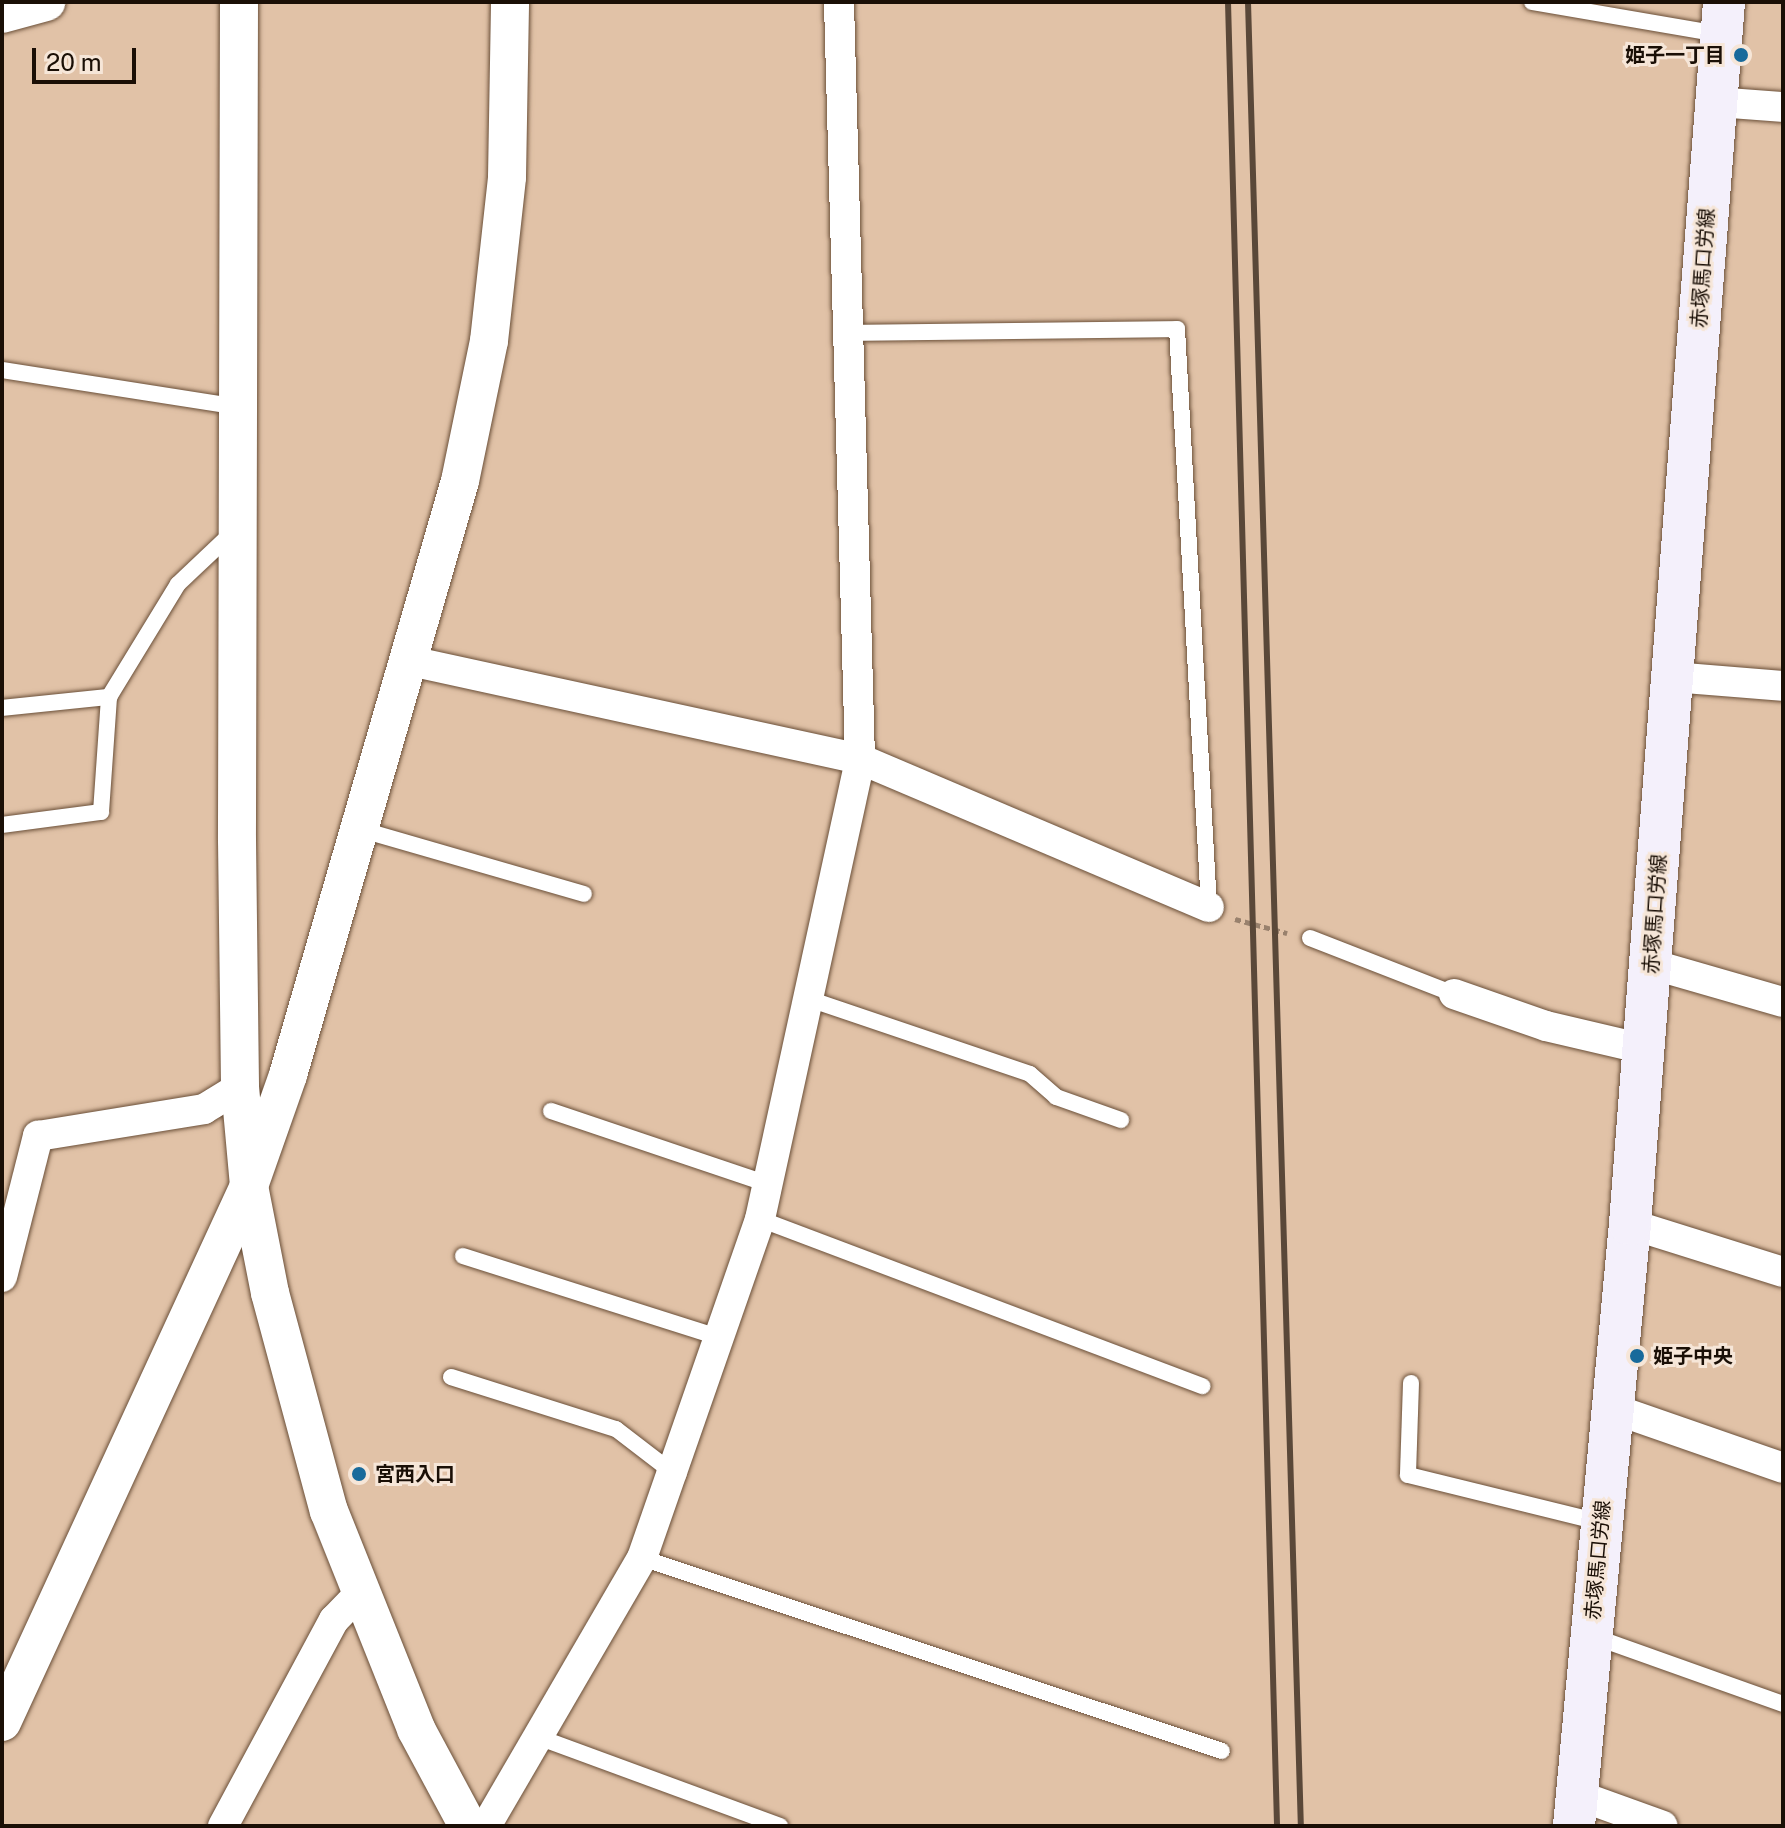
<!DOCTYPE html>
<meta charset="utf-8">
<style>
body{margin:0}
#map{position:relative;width:1785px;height:1828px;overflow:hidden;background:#e1c2a7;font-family:"Public Sans","Noto Sans JP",sans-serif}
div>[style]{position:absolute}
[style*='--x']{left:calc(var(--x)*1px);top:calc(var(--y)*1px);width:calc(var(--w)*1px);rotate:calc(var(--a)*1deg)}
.path>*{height:5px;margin-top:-2.5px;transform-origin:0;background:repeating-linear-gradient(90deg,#99816d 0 6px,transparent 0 10px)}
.roads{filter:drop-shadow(0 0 2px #6a4f38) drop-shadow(0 0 2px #6a4f38)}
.service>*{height:16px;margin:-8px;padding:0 8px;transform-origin:8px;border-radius:8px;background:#fff}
.minor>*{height:30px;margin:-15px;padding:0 15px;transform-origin:15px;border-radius:15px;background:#fff}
.tertiary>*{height:38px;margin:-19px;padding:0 19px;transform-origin:19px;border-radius:19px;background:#fff}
.secondary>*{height:42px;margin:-21px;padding:0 21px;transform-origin:21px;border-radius:21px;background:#f4f0fb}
.rail>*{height:6px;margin:-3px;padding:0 3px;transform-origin:3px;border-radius:3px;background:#5a4839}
.dots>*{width:22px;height:22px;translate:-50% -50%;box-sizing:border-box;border:4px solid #f6e6d8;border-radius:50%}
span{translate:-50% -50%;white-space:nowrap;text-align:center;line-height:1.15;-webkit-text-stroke:6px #f6e6d8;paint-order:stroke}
.poi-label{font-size:20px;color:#1a0f06;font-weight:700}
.right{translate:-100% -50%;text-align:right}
.left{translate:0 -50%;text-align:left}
.street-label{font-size:20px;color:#1a0f06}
.frame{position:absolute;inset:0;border:4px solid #1a0f06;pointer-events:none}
.scale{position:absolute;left:32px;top:48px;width:104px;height:36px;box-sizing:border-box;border:4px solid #1a0f06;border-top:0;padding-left:10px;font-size:24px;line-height:28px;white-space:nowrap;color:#1a0f06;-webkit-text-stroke:6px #f6e6d8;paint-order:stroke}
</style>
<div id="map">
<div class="path">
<div style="--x:1235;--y:919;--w:54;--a:15.1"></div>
</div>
<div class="roads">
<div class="service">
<div style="--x:1532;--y:2;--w:191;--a:9.7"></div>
<div style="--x:851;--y:333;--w:326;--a:-0.7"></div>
<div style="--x:1177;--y:329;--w:579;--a:86.83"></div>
<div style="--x:2;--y:370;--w:239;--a:8.9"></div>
<div style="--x:2;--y:708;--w:108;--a:-5.9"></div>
<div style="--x:2;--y:825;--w:100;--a:-7.5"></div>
<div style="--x:101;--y:812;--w:115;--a:-86"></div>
<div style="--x:109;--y:697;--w:132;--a:-58.6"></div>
<div style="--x:178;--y:584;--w:77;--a:-43.4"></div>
<div style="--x:359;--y:829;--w:234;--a:16.1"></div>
<div style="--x:1310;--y:938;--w:155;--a:21.3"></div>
<div style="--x:809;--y:999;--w:233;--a:18.7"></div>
<div style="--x:1030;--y:1074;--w:35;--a:41"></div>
<div style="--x:1056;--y:1097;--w:69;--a:19.5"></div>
<div style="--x:551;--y:1111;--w:229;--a:18.6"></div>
<div style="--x:760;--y:1219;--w:473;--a:20.7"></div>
<div style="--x:463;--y:1256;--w:269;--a:17.6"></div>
<div style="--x:451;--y:1377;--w:173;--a:17.5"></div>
<div style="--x:616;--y:1429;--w:71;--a:37.5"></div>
<div style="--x:1411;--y:1383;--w:92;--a:91.9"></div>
<div style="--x:1408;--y:1475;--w:198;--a:13.8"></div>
<div style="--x:642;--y:1558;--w:611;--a:18.41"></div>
<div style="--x:1592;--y:1636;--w:203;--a:19.6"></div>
<div style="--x:538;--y:1737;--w:258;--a:20.2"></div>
</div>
<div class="minor">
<div style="--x:1716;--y:102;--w:67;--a:4.3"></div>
<div style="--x:406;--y:660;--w:465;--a:12.3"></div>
<div style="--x:860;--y:759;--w:379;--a:23"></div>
<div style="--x:1672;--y:677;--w:111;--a:4.6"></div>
<div style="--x:1651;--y:964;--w:137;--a:16.1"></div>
<div style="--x:1454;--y:994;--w:97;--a:19.2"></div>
<div style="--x:1546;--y:1026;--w:101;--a:13.2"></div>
<div style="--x:1630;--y:1224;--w:160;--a:17.4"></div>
<div style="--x:2;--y:1277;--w:146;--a:-75.7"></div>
<div style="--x:38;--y:1136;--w:168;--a:-9.2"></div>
<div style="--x:204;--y:1109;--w:42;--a:-31.4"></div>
<div style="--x:1611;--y:1408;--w:182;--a:19.2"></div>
<div style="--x:1577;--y:1795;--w:91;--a:19.8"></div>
<div style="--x:223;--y:1826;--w:234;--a:-61.7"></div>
<div style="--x:334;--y:1620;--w:36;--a:-46"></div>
<div style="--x:486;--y:1826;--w:310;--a:-59.8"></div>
<div style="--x:642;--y:1558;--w:91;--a:-70.8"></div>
<div style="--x:672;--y:1472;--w:268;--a:-70.8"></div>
<div style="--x:760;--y:1219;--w:471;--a:-77.7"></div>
<div style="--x:860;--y:759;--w:757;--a:-91.59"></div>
</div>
<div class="tertiary">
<div style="--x:239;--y:2;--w:838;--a:90.14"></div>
<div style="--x:237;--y:840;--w:247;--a:89.3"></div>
<div style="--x:240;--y:1087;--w:99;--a:84.8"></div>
<div style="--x:249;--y:1186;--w:109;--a:78.9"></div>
<div style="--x:270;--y:1293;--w:226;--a:74.9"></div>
<div style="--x:329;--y:1511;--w:235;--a:68.2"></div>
<div style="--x:416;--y:1729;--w:110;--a:61.8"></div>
<div style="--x:2;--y:14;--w:46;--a:-15.3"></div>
<div style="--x:2;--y:1722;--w:590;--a:-65.26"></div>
<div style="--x:249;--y:1186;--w:118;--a:-70.6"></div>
<div style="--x:288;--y:1075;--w:618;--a:-73.85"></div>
<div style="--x:460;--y:481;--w:143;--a:-78.3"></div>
<div style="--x:489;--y:341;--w:165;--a:-83.7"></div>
<div style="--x:507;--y:177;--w:175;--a:-89"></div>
</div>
<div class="secondary">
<div style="--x:1574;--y:1826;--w:605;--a:-84.69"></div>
<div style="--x:1630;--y:1224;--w:1226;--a:-85.6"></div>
</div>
</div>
<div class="rail">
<div style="--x:1228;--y:2;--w:1825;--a:88.46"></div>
<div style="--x:1248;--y:2;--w:1825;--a:88.34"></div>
</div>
<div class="dots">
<div style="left:1741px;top:55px;background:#186a9b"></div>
<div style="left:1637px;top:1356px;background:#186a9b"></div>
<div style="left:359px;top:1474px;background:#186a9b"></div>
</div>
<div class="poi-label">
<span class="right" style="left:1725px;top:55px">姫子一丁目</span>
<span class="left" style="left:1653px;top:1356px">姫子中央</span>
<span class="left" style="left:375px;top:1474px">宮西入口</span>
</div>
<div class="street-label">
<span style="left:1703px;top:268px;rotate:-86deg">赤塚馬口労線</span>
<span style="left:1655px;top:914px;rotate:-86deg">赤塚馬口労線</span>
<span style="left:1598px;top:1560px;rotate:-85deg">赤塚馬口労線</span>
</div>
<div class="frame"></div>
<div class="scale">20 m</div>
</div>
